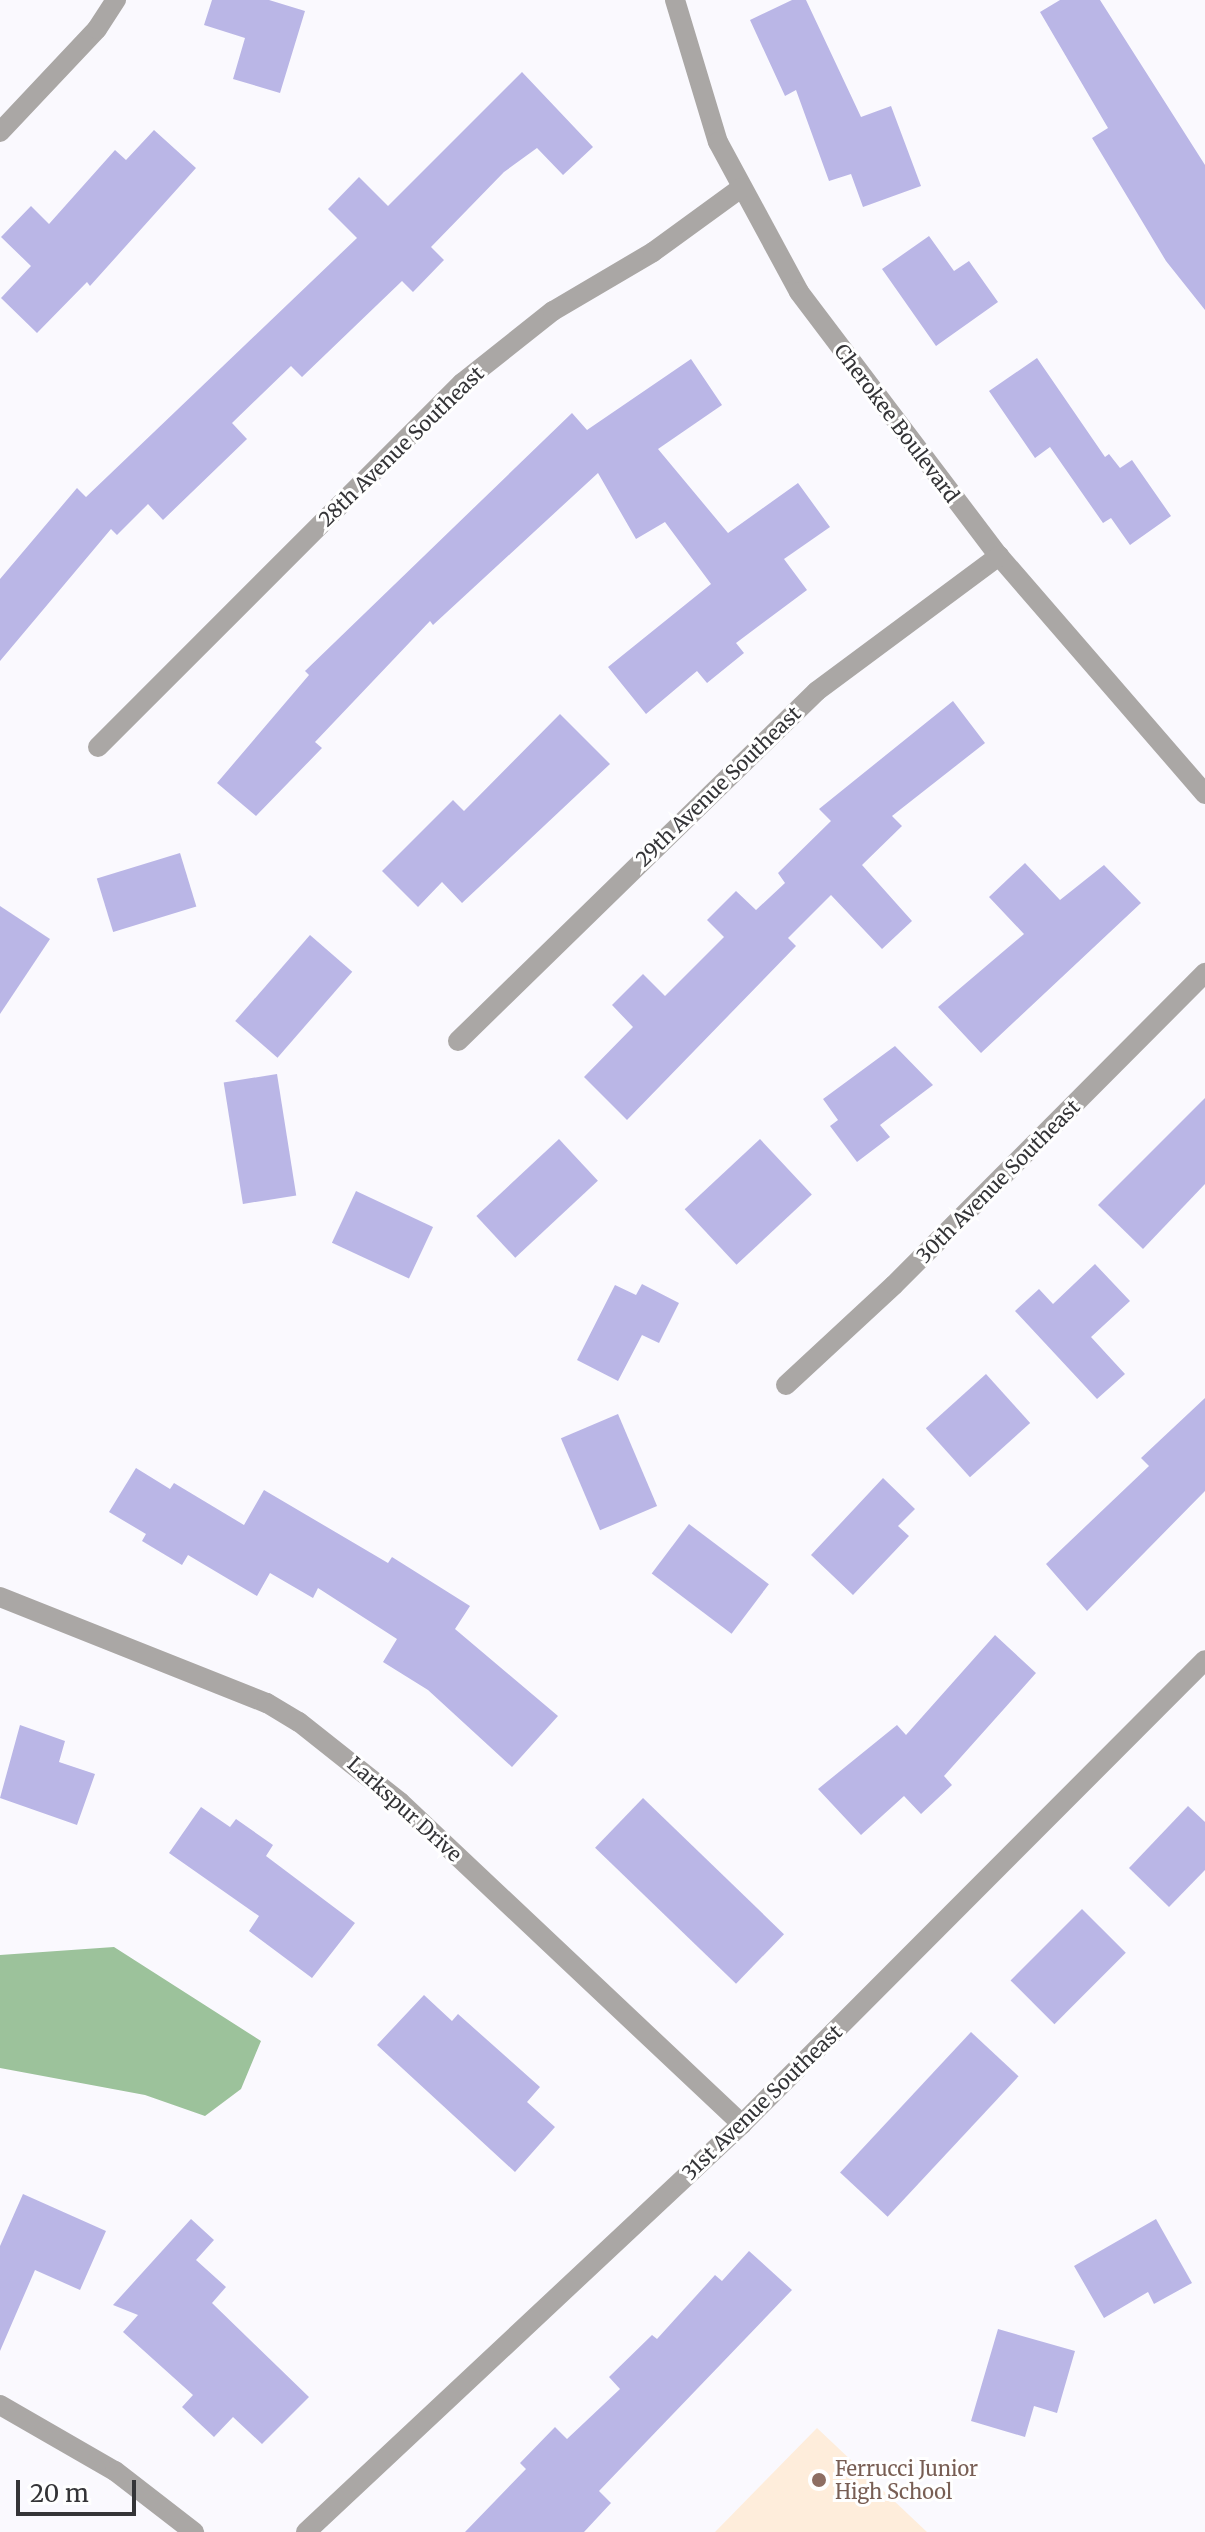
<!DOCTYPE html>
<style>
body{margin:0}
#map{position:relative;width:1205px;height:2532px;overflow:hidden;background:#faf9fe;font-family:Merriweather,serif}
div>[style]{position:absolute}
[style*='--x']{left:calc(var(--x)*1px);top:calc(var(--y)*1px);width:calc(var(--w)*1px);rotate:calc(var(--a)*1deg)}
.education>*{inset:0;background:#feeddb}
.forest>*{inset:0;background:#9cc29b}
.building>*{inset:0;background:#bab6e6;transform-origin:0 0}
.minor>*{height:20px;margin:-10px;padding:0 10px;transform-origin:10px;border-radius:10px;background:#aaa7a5}
.dots>*{width:22px;height:22px;translate:-50% -50%;box-sizing:border-box;border:4px solid #fff;border-radius:50%}
span{translate:-50% -50%;white-space:nowrap;text-align:center;line-height:1.15;-webkit-text-stroke:6px #fff;paint-order:stroke}
.street-label{font-size:20px;color:#343437}
.education-label{font-size:20px;color:#785e54}
.left{translate:0 -50%;text-align:left}
.scale{position:absolute;left:16px;top:2480px;width:120px;height:36px;box-sizing:border-box;border:4px solid #343437;border-top:0;padding-left:10px;font-size:24px;line-height:28px;white-space:nowrap;color:#343437;-webkit-text-stroke:6px #fff;paint-order:stroke}
</style>
<div id="map">
<div class="education">
<div style="clip-path:polygon(817px 2428px,927px 2532px,715px 2532px)"></div>
</div>
<div class="forest">
<div style="clip-path:polygon(114px 1947px,261px 2041px,241px 2089px,205px 2116px,145px 2095px,0 2068px,0 1955px)"></div>
</div>
<div class="building">
<div style="clip-path:polygon(212px 0,269px 0,305px 11px,280px 93px,233px 79px,245px 38px,204px 25px)"></div>
<div style="clip-path:polygon(792px 0,806px 0,861px 117px,891px 106px,921px 186px,863px 207px,851px 174px,829px 181px,796px 90px,785px 96px,750px 20px)"></div>
<div style="clip-path:polygon(1060px 0,1100px 0,1205px 165px,1205px 310px,1166px 261px,1092px 138px,1108px 128px,1040px 12px)"></div>
<div style="clip-path:polygon(522px 72px,593px 147px,563px 175px,537px 148px,504px 172px,431px 247px,444px 260px,413px 292px,402px 281px,302px 377px,291px 366px,232px 423px,247px 439px,163px 520px,148px 504px,117px 535px,111px 529px,0 661px,0 579px,77px 488px,86px 497px,357px 238px,328px 209px,359px 177px,388px 206px)"></div>
<div style="clip-path:polygon(154px 130px,196px 168px,90px 286px,87px 282px,37px 333px,1px 298px,31px 266px,1px 237px,31px 206px,49px 224px,115px 150px,126px 160px)"></div>
<div style="clip-path:polygon(929px 236px,954px 271px,969px 261px,998px 302px,936px 346px,882px 269px)"></div>
<div style="clip-path:polygon(1037px 358px,1105px 457px,1109px 454px,1120px 468px,1132px 460px,1171px 516px,1130px 545px,1111px 518px,1103px 523px,1050px 447px,1035px 458px,989px 391px)"></div>
<div style="clip-path:polygon(691px 359px,722px 405px,658px 449px,728px 533px,798px 483px,830px 527px,784px 559px,807px 590px,736px 643px,744px 653px,707px 683px,697px 671px,646px 714px,608px 667px,711px 584px,665px 522px,636px 539px,598px 473px,433px 625px,430px 621px,315px 742px,322px 748px,256px 816px,217px 783px,309px 675px,305px 671px,572px 413px,587px 430px)"></div>
<div style="clip-path:polygon(953px 701px,985px 743px,892px 816px,902px 826px,862px 865px,912px 921px,882px 949px,831px 895px,788px 938px,796px 946px,627px 1120px,584px 1077px,633px 1027px,612px 1005px,643px 974px,665px 996px,724px 937px,707px 920px,736px 891px,756px 910px,785px 883px,778px 873px,831px 821px,819px 809px)"></div>
<div style="clip-path:polygon(560px 714px,610px 764px,462px 903px,442px 882px,418px 907px,382px 871px,453px 800px,464px 811px)"></div>
<div style="left:180px;top:853px;width:56px;height:87px;rotate:73deg"></div>
<div style="clip-path:polygon(1025px 863px,1060px 900px,1104px 865px,1141px 903px,981px 1053px,938px 1007px,1024px 934px,989px 897px)"></div>
<div style="clip-path:polygon(0 906px,50px 939px,0 1014px)"></div>
<div style="left:310px;top:935px;width:56px;height:114px;rotate:41deg"></div>
<div style="clip-path:polygon(895px 1046px,933px 1085px,880px 1125px,890px 1137px,857px 1162px,830px 1126px,838px 1120px,823px 1099px)"></div>
<div style="left:277px;top:1074px;width:123px;height:54px;rotate:81deg"></div>
<div style="clip-path:polygon(1205px 1098px,1205px 1184px,1143px 1249px,1098px 1205px)"></div>
<div style="left:559px;top:1139px;width:57px;height:113px;rotate:47deg"></div>
<div style="left:760px;top:1139px;width:76px;height:103px;rotate:47deg"></div>
<div style="left:356px;top:1191px;width:85px;height:57px;rotate:25deg"></div>
<div style="clip-path:polygon(1095px 1264px,1130px 1301px,1091px 1337px,1125px 1374px,1097px 1399px,1015px 1311px,1039px 1289px,1053px 1304px)"></div>
<div style="clip-path:polygon(642px 1284px,679px 1303px,659px 1343px,642px 1335px,618px 1381px,577px 1360px,615px 1285px,636px 1295px)"></div>
<div style="left:986px;top:1374px;width:66px;height:81px;rotate:48deg"></div>
<div style="clip-path:polygon(1205px 1398px,1205px 1491px,1087px 1611px,1046px 1564px,1149px 1466px,1141px 1458px)"></div>
<div style="left:618px;top:1414px;width:100px;height:62px;rotate:67deg"></div>
<div style="clip-path:polygon(136px 1468px,170px 1489px,174px 1483px,244px 1525px,264px 1490px,388px 1563px,392px 1557px,470px 1606px,455px 1629px,558px 1716px,512px 1767px,428px 1690px,383px 1662px,397px 1639px,318px 1588px,313px 1598px,270px 1573px,257px 1596px,188px 1555px,182px 1565px,142px 1541px,146px 1534px,109px 1512px)"></div>
<div style="clip-path:polygon(883px 1478px,915px 1509px,898px 1526px,909px 1536px,853px 1595px,811px 1555px)"></div>
<div style="left:689px;top:1524px;width:100px;height:62px;rotate:37deg"></div>
<div style="clip-path:polygon(995px 1635px,1036px 1673px,944px 1776px,952px 1785px,921px 1814px,904px 1796px,861px 1835px,818px 1789px,897px 1725px,906px 1735px)"></div>
<div style="clip-path:polygon(20px 1725px,65px 1741px,59px 1762px,95px 1774px,77px 1825px,0 1798px)"></div>
<div style="left:643px;top:1798px;width:196px;height:69px;rotate:44deg"></div>
<div style="clip-path:polygon(1188px 1806px,1205px 1822px,1205px 1870px,1169px 1907px,1129px 1868px)"></div>
<div style="clip-path:polygon(201px 1807px,230px 1827px,236px 1819px,273px 1845px,266px 1856px,355px 1923px,312px 1978px,249px 1931px,259px 1916px,169px 1853px)"></div>
<div style="left:1082px;top:1909px;width:62px;height:101px;rotate:45deg"></div>
<div style="clip-path:polygon(424px 1995px,452px 2021px,458px 2014px,540px 2087px,527px 2102px,555px 2127px,515px 2172px,377px 2045px)"></div>
<div style="left:971px;top:2032px;width:65px;height:192px;rotate:43deg"></div>
<div style="clip-path:polygon(23px 2194px,106px 2231px,80px 2290px,35px 2270px,0 2351px,0 2246px)"></div>
<div style="clip-path:polygon(191px 2219px,214px 2240px,196px 2260px,226px 2287px,212px 2303px,309px 2397px,262px 2444px,233px 2417px,214px 2437px,182px 2407px,193px 2395px,123px 2332px,138px 2315px,113px 2305px)"></div>
<div style="clip-path:polygon(1156px 2219px,1192px 2283px,1154px 2304px,1148px 2292px,1104px 2318px,1074px 2266px)"></div>
<div style="clip-path:polygon(749px 2251px,792px 2290px,599px 2491px,611px 2503px,584px 2532px,465px 2532px,526px 2469px,520px 2463px,555px 2427px,567px 2439px,620px 2389px,609px 2377px,652px 2335px,657px 2339px,715px 2275px,722px 2281px)"></div>
<div style="clip-path:polygon(998px 2329px,1075px 2351px,1057px 2413px,1034px 2406px,1025px 2437px,971px 2421px)"></div>
</div>
<div class="minor">
<div style="--x:675;--y:0;--w:148;--a:73.2"></div>
<div style="--x:718;--y:142;--w:170;--a:61.6"></div>
<div style="--x:799;--y:292;--w:331;--a:52.9"></div>
<div style="--x:999;--y:556;--w:315;--a:49.1"></div>
<div style="--x:0;--y:132;--w:141;--a:-46.7"></div>
<div style="--x:97;--y:29;--w:35;--a:-57"></div>
<div style="--x:98;--y:747;--w:515;--a:-45"></div>
<div style="--x:462;--y:383;--w:116;--a:-38.4"></div>
<div style="--x:553;--y:311;--w:116;--a:-30.5"></div>
<div style="--x:653;--y:252;--w:109;--a:-36"></div>
<div style="--x:458;--y:1041;--w:501;--a:-44.27"></div>
<div style="--x:817;--y:691;--w:227;--a:-36.6"></div>
<div style="--x:786;--y:1385;--w:147;--a:-42.8"></div>
<div style="--x:894;--y:1285;--w:441;--a:-45.1"></div>
<div style="--x:0;--y:1597;--w:287;--a:21.7"></div>
<div style="--x:267;--y:1703;--w:37;--a:31"></div>
<div style="--x:299;--y:1722;--w:129;--a:38.4"></div>
<div style="--x:400;--y:1802;--w:470;--a:43.3"></div>
<div style="--x:0;--y:2405;--w:133;--a:29.9"></div>
<div style="--x:115;--y:2471;--w:100;--a:37.7"></div>
<div style="--x:306;--y:2532;--w:597;--a:-43.1"></div>
<div style="--x:742;--y:2124;--w:655;--a:-45.06"></div>
</div>
<div class="dots">
<div style="left:819px;top:2480px;background:#8d6e63"></div>
</div>
<div class="street-label">
<span style="left:897px;top:423px;rotate:53deg">Cherokee Boulevard</span>
<span style="left:401px;top:446px;rotate:-44deg">28th Avenue Southeast</span>
<span style="left:718px;top:786px;rotate:-44deg">29th Avenue Southeast</span>
<span style="left:998px;top:1181px;rotate:-45deg">30th Avenue Southeast</span>
<span style="left:405px;top:1809px;rotate:42deg">Larkspur Drive</span>
<span style="left:762px;top:2102px;rotate:-44deg">31st Avenue Southeast</span>
</div>
<div class="education-label">
<span class="left" style="left:835px;top:2480px">Ferrucci Junior<br>High School</span>
</div>
<div class="scale">20 m</div>
</div>
